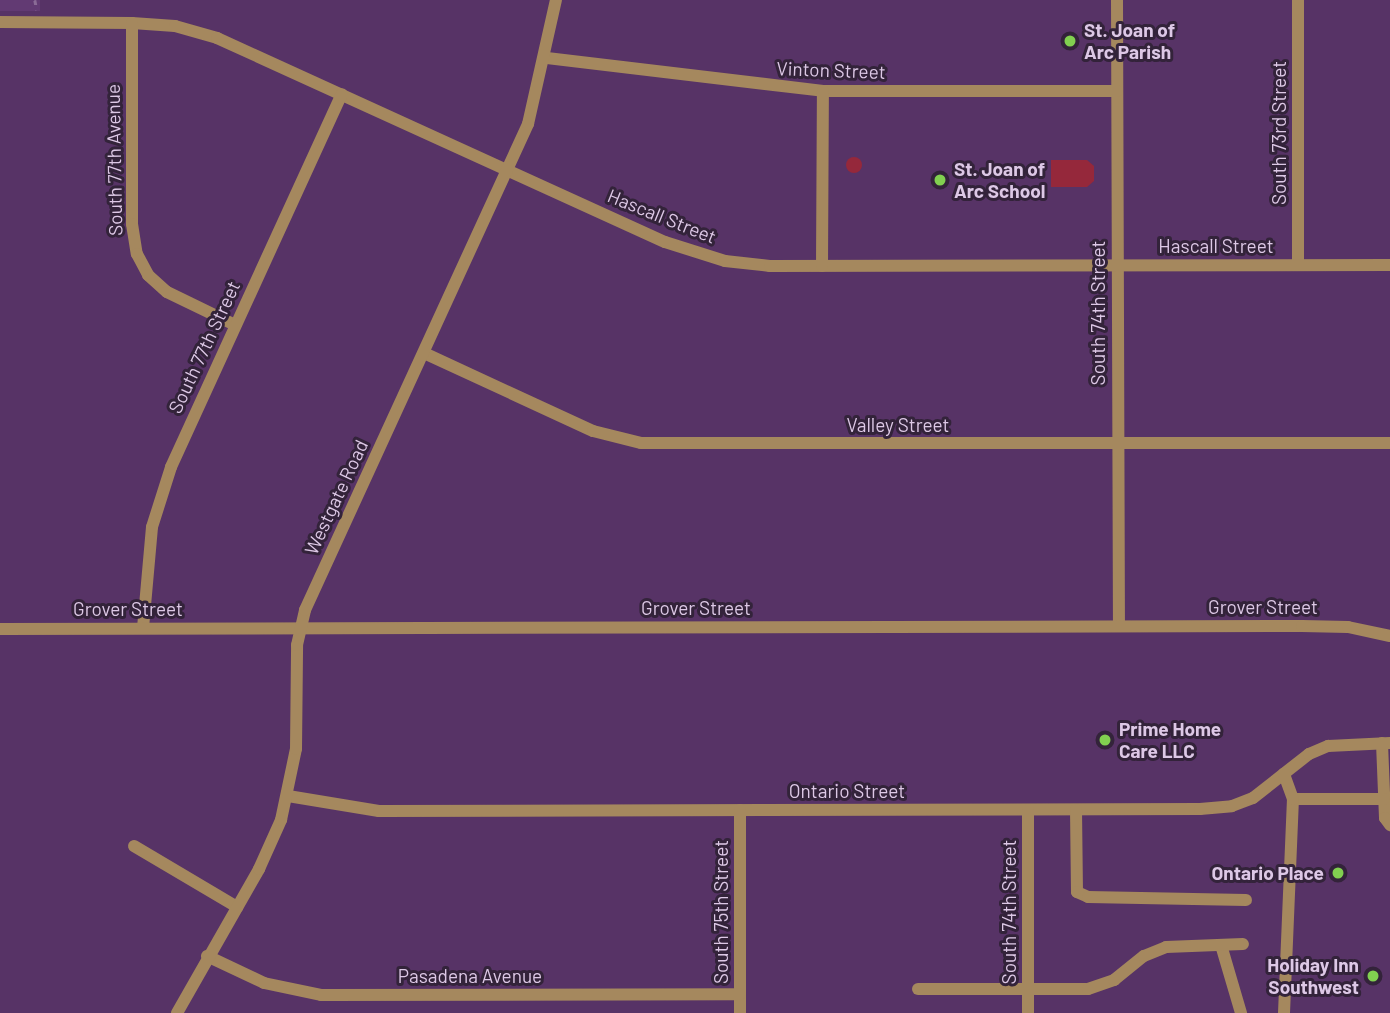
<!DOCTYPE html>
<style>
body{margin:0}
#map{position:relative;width:1390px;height:1013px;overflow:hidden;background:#573366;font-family:Barlow,sans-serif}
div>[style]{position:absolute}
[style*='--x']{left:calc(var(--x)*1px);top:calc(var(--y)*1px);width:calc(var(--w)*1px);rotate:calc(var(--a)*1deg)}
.built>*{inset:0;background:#623a73;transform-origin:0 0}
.green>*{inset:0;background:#95283b}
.round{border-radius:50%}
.path>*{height:2.5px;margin-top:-1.25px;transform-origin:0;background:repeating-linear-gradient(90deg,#8a6b96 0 5px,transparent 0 10px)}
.minor>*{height:12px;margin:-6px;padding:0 6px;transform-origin:6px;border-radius:6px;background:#a5885e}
.dots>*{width:19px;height:19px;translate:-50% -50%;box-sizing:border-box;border:4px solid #33233a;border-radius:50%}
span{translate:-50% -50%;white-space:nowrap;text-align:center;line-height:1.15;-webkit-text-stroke:6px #33233a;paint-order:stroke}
.poi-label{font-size:19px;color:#ddc8e6;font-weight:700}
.left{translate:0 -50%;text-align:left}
.right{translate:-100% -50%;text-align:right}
.street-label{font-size:19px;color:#ddc8e6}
</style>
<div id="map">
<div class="built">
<div style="left:0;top:0;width:40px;height:11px"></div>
</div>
<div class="green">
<div class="round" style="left:846px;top:157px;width:16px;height:16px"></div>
<div style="clip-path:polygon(1051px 160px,1087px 160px,1094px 166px,1094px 181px,1087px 187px,1051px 187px)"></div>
</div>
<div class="path">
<div style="--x:35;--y:0;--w:10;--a:79"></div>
</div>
<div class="minor">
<div style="--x:1117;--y:0;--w:626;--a:89.82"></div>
<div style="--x:1298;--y:0;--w:265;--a:90"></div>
<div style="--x:0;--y:22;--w:132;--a:0.4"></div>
<div style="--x:132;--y:23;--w:43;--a:4"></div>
<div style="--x:175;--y:26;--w:44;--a:15.9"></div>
<div style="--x:217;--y:38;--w:492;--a:24.5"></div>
<div style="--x:665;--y:242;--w:63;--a:17.6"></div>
<div style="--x:725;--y:261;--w:45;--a:6.3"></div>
<div style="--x:770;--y:266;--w:620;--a:-0.09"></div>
<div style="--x:132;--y:23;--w:201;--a:90"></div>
<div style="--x:132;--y:224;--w:30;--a:81"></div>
<div style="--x:137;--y:254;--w:24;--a:62"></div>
<div style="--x:148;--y:275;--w:25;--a:42"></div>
<div style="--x:167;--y:292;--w:76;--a:25.9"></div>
<div style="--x:547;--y:58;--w:278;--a:6.8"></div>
<div style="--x:823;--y:91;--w:294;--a:0"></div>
<div style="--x:822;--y:266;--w:175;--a:-89.7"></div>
<div style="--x:424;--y:353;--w:186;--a:24.8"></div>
<div style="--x:593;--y:431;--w:49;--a:14"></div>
<div style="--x:641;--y:443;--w:749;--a:0"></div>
<div style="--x:143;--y:628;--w:101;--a:-84.9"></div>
<div style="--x:152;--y:527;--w:63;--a:-72.4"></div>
<div style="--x:171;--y:467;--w:410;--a:-65.4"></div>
<div style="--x:0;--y:629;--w:1302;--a:-0.13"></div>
<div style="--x:1302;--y:626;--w:46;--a:1.2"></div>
<div style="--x:1348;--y:627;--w:43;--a:12.1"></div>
<div style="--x:1382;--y:743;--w:75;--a:87.7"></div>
<div style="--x:1385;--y:818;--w:9;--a:54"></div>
<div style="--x:288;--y:796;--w:92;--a:9.4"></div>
<div style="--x:379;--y:811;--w:821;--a:-0.14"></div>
<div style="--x:1200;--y:809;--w:32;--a:-5"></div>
<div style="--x:1232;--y:806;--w:22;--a:-21"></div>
<div style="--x:1253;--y:798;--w:71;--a:-38.2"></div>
<div style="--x:1309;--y:754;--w:21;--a:-23"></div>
<div style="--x:1328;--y:746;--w:62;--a:-2.8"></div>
<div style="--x:1293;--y:799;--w:91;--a:0"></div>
<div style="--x:740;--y:810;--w:203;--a:90"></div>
<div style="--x:1028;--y:810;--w:203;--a:90"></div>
<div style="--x:1076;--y:810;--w:82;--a:89.3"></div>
<div style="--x:1077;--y:892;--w:12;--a:24"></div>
<div style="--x:1088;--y:897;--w:158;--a:1.1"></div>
<div style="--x:134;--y:846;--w:120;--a:30.6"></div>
<div style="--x:1221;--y:945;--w:71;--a:73.6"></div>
<div style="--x:207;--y:956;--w:63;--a:25.3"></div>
<div style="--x:264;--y:983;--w:58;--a:11.9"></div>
<div style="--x:321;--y:995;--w:419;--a:-0.1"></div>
<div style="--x:918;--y:989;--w:170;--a:0"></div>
<div style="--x:1088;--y:989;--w:28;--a:-19"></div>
<div style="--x:1114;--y:980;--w:38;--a:-39"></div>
<div style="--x:1144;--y:956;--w:24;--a:-22"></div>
<div style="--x:1166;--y:947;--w:77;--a:-2.2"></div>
<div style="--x:177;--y:1013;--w:166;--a:-60.3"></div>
<div style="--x:259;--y:869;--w:54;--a:-65.8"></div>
<div style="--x:281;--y:820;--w:73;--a:-78.1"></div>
<div style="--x:296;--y:749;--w:104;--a:-89.4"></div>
<div style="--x:297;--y:645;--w:36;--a:-77"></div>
<div style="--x:305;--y:610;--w:535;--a:-65.35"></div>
<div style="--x:528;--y:124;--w:127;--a:-77.3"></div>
<div style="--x:1284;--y:1013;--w:214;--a:-87.6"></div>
<div style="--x:1293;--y:799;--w:27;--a:-110"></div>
</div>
<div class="dots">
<div style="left:1070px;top:41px;background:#81d050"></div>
<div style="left:940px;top:180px;background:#81d050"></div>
<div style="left:1105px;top:740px;background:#81d050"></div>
<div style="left:1338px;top:873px;background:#81d050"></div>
<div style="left:1373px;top:976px;background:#81d050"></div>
</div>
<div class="poi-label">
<span class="left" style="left:1084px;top:41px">St. Joan of<br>Arc Parish</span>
<span class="left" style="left:954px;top:180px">St. Joan of<br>Arc School</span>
<span class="left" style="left:1119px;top:740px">Prime Home<br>Care LLC</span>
<span class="right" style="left:1324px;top:873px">Ontario Place</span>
<span class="right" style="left:1359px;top:976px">Holiday Inn<br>Southwest</span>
</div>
<div class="street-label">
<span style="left:831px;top:70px;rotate:2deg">Vinton Street</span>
<span style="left:1279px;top:133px;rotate:-90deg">South 73rd Street</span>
<span style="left:114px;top:160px;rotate:-91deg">South 77th Avenue</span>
<span style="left:662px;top:216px;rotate:22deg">Hascall Street</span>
<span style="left:1216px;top:246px">Hascall Street</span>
<span style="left:1098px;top:313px;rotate:-90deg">South 74th Street</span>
<span style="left:204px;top:347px;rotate:-65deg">South 77th Street</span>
<span style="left:898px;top:425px">Valley Street</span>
<span style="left:336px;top:497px;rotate:-65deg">Westgate Road</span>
<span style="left:1263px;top:607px">Grover Street</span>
<span style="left:696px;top:608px">Grover Street</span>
<span style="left:128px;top:609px">Grover Street</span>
<span style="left:847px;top:791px">Ontario Street</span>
<span style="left:721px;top:912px;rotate:-90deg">South 75th Street</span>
<span style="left:1009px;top:912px;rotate:-90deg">South 74th Street</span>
<span style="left:470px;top:976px">Pasadena Avenue</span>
</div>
</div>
